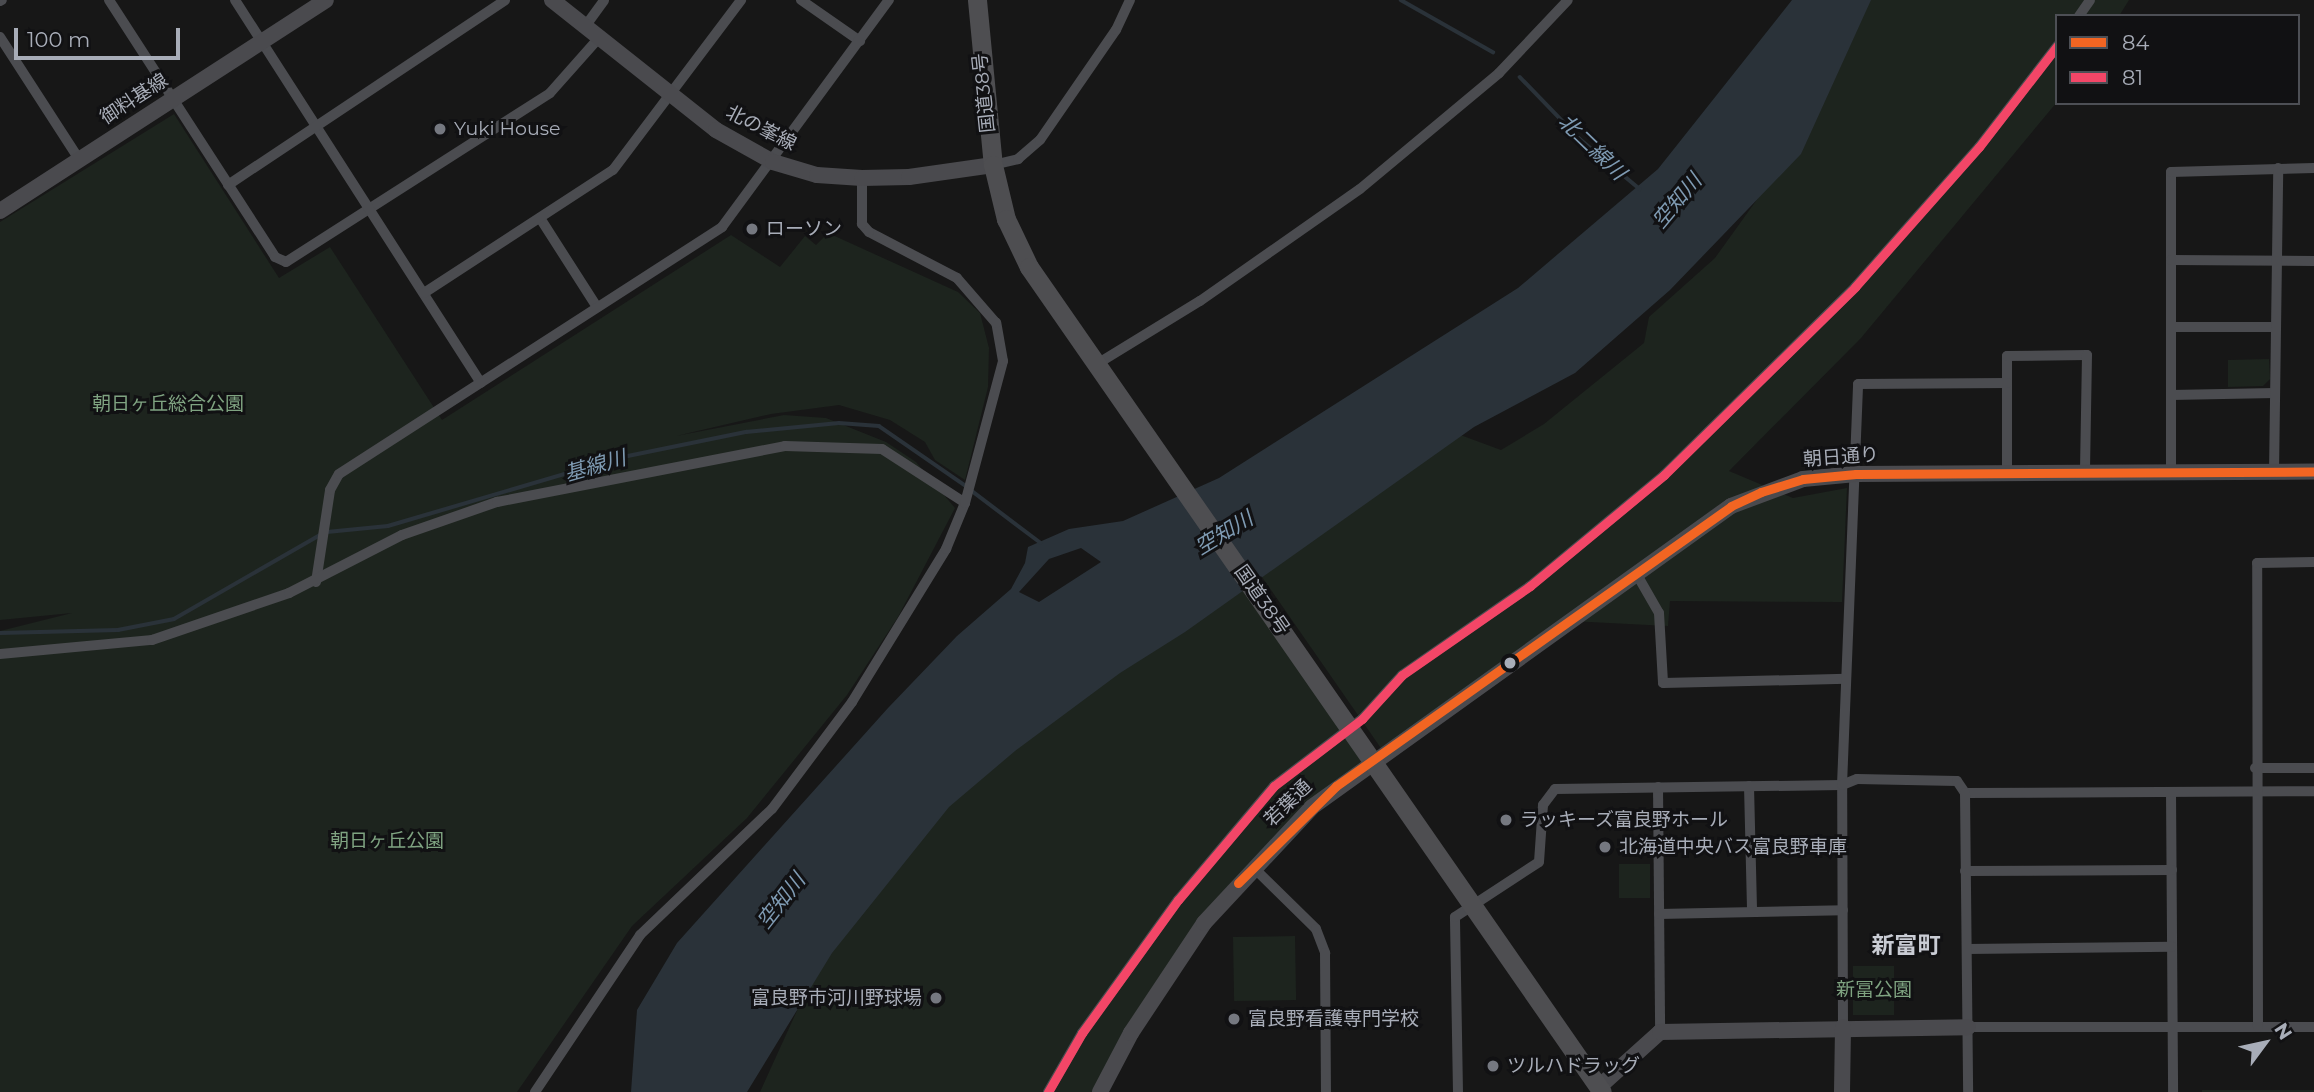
<!DOCTYPE html>
<meta charset="utf-8">
<style>
body{margin:0}
#map{position:relative;width:2314px;height:1092px;overflow:hidden;background:#171717;font-family:Montserrat,"Noto Sans JP",sans-serif}
div>[style]{position:absolute}
[style*='--x']{left:calc(var(--x)*1px);top:calc(var(--y)*1px);width:calc(var(--w)*1px);rotate:calc(var(--a)*1deg)}
.green>*{inset:0;background:#1d241e;transform-origin:0 0}
.water>*{inset:0;background:#2a3239}
.stream>*{height:3.5px;margin:-1.75px;padding:0 1.75px;transform-origin:1.75px;border-radius:1.75px;background:#2a3239}
.street>*{height:10px;margin:-5px;padding:0 5px;transform-origin:5px;border-radius:5px;background:#4b4c50}
.secondary>*{height:16px;margin:-8px;padding:0 8px;transform-origin:8px;border-radius:8px;background:#4a4a4e}
.highway>*{height:19px;margin:-9.5px;padding:0 9.5px;transform-origin:9.5px;border-radius:9.5px;background:#4e4e51}
.bus-1>*{height:9px;margin:-4.5px;padding:0 4.5px;transform-origin:4.5px;border-radius:4.5px;background:#f26522}
.bus-2>*{height:9px;margin:-4.5px;padding:0 4.5px;transform-origin:4.5px;border-radius:4.5px;background:#f34667}
.dots>*{width:19px;height:19px;translate:-50% -50%;box-sizing:border-box;border:4px solid #111113;border-radius:50%}
span{translate:-50% -50%;white-space:nowrap;text-align:center;line-height:1.15;-webkit-text-stroke:6px #111113;paint-order:stroke}
.street-label{font-size:19px;color:#a8adb8}
.poi-label{font-size:19px;color:#a8adb8}
.left{translate:0 -50%;text-align:left}
.right{translate:-100% -50%;text-align:right}
.park-label{font-size:19px;color:#7fa381}
.water-label{font-size:21px;color:#7f9bb3;font-style:italic}
.quarter-label{font-size:23px;color:#c9ccd4;font-weight:700}
.legend{position:absolute;left:2055px;top:14px;width:245px;height:91px;box-sizing:border-box;background:#111113;border:2px solid #4d4f55;margin:0;padding:9px 12px;list-style:none;font-size:21px;color:#a8adb8}
.legend li{display:flex;align-items:center;gap:14px;height:35px}
.legend b{width:35px;border:2px solid #4d4f55}
.north{position:absolute;left:2230px;top:1008px;width:70px;height:70px;-webkit-text-stroke:5px #111113;paint-order:stroke;rotate:57deg;font-size:19px;font-weight:700;line-height:28px;text-align:center;color:#a8adb8}
.north::after{content:'';display:block;margin:auto;width:24px;height:32px;background:#a8adb8;clip-path:polygon(50% 0,100% 100%,50% 72%,0 100%)}
.scale{position:absolute;left:14px;top:28px;width:166px;height:32px;box-sizing:border-box;border:4px solid #a8adb8;border-top:0;padding-left:9px;font-size:21px;line-height:24px;white-space:nowrap;color:#a8adb8;-webkit-text-stroke:5px #111113;paint-order:stroke}
</style>
<div id="map">
<div class="green">
<div style="clip-path:polygon(1865px 0,2129px 0,2119px 16px,2057px 16px,2057px 102px,1861px 338px,1729px 471px,1793px 498px,1847px 488px,1842px 602px,1670px 601px,1668px 626px,1570px 621px,1385px 754px,1255px 567px,1455px 433px,1501px 450px,1544px 424px,1644px 343px,1649px 317px,1715px 258px,1784px 162px)"></div>
<div style="clip-path:polygon(174px 114px,279px 278px,330px 247px,442px 420px,731px 235px,780px 267px,805px 236px,816px 245px,828px 233px,958px 292px,980px 313px,989px 348px,988px 387px,965px 480px,935px 460px,925px 442px,890px 420px,839px 405px,771px 414px,676px 436px,784px 415px,826px 418px,886px 442px,916px 462px,955px 508px,898px 617px,847px 695px,747px 818px,632px 926px,517px 1092px,0 1092px,0 631px,72px 613px,0 620px,0 222px)"></div>
<div style="clip-path:polygon(2269px 359px,2270px 379px,2263px 386px,2228px 387px,2228px 360px)"></div>
<div style="clip-path:polygon(1238px 580px,1366px 766px,1233px 889px,1100px 1092px,760px 1092px,826px 947px,975px 769px)"></div>
<div style="left:1619px;top:864px;width:31px;height:34px"></div>
<div style="left:1295px;top:936px;width:64px;height:62px;rotate:89deg"></div>
<div style="left:1853px;top:966px;width:41px;height:49px"></div>
<div style="left:2202px;top:1090px;width:112px;height:2px"></div>
</div>
<div class="water">
<div style="clip-path:polygon(evenodd,1792px 0,1871px 0,1801px 154px,1670px 290px,1575px 373px,1474px 427px,1185px 632px,1120px 673px,1015px 751px,949px 807px,832px 953px,747px 1092px,631px 1092px,637px 1010px,677px 943px,888px 708px,957px 636px,1011px 589px,1025px 563px,1028px 547px,1069px 529px,1123px 521px,1219px 478px,1518px 288px,1658px 169px,1792px 0,1081px 548px,1101px 562px,1039px 602px,1019px 592px,1049px 559px,1081px 548px)"></div>
</div>
<div class="stream">
<div style="--x:1401;--y:0;--w:106;--a:29.5"></div>
<div style="--x:1520;--y:77;--w:86;--a:45.9"></div>
<div style="--x:1580;--y:139;--w:78;--a:39.8"></div>
<div style="--x:972;--y:491;--w:86;--a:37"></div>
<div style="--x:327;--y:532;--w:61;--a:-5.6"></div>
<div style="--x:388;--y:526;--w:245;--a:-16.4"></div>
<div style="--x:623;--y:457;--w:126;--a:-11.5"></div>
<div style="--x:746;--y:432;--w:93;--a:-5.5"></div>
<div style="--x:839;--y:423;--w:40;--a:4.3"></div>
<div style="--x:879;--y:426;--w:106;--a:34.6"></div>
<div style="--x:0;--y:633;--w:118;--a:-1.5"></div>
<div style="--x:118;--y:630;--w:57;--a:-11.1"></div>
<div style="--x:174;--y:619;--w:168;--a:-29.9"></div>
</div>
<div class="street">
<div style="--x:109;--y:0;--w:306;--a:57.1"></div>
<div style="--x:275;--y:257;--w:12;--a:24"></div>
<div style="--x:286;--y:262;--w:313;--a:-32.6"></div>
<div style="--x:550;--y:93;--w:72;--a:-48.4"></div>
<div style="--x:235;--y:0;--w:455;--a:57.3"></div>
<div style="--x:801;--y:0;--w:72;--a:34.8"></div>
<div style="--x:0;--y:1;--w:2;--a:-27"></div>
<div style="--x:2079;--y:16;--w:19;--a:-55"></div>
<div style="--x:584;--y:28;--w:34;--a:-54"></div>
<div style="--x:0;--y:37;--w:145;--a:57.1"></div>
<div style="--x:993;--y:165;--w:26;--a:-13"></div>
<div style="--x:1018;--y:159;--w:29;--a:-41"></div>
<div style="--x:1040;--y:140;--w:134;--a:-55.4"></div>
<div style="--x:1116;--y:30;--w:33;--a:-65"></div>
<div style="--x:228;--y:185;--w:333;--a:-33.7"></div>
<div style="--x:540;--y:218;--w:106;--a:57.4"></div>
<div style="--x:2171;--y:260;--w:88;--a:-90"></div>
<div style="--x:2171;--y:172;--w:143;--a:-1.6"></div>
<div style="--x:424;--y:293;--w:225;--a:-33.1"></div>
<div style="--x:613;--y:170;--w:213;--a:-53"></div>
<div style="--x:2171;--y:327;--w:105;--a:0"></div>
<div style="--x:1097;--y:364;--w:121;--a:-31.5"></div>
<div style="--x:1200;--y:301;--w:195;--a:-35"></div>
<div style="--x:1360;--y:189;--w:181;--a:-39.8"></div>
<div style="--x:1499;--y:73;--w:100;--a:-46.6"></div>
<div style="--x:2171;--y:395;--w:104;--a:-1.1"></div>
<div style="--x:2171;--y:473;--w:213;--a:-90"></div>
<div style="--x:2171;--y:260;--w:143;--a:0.4"></div>
<div style="--x:2274;--y:473;--w:305;--a:-89.2"></div>
<div style="--x:2007;--y:474;--w:118;--a:-90"></div>
<div style="--x:2007;--y:356;--w:80;--a:-0.7"></div>
<div style="--x:2087;--y:355;--w:119;--a:91"></div>
<div style="--x:1636;--y:573;--w:46;--a:60.1"></div>
<div style="--x:1659;--y:613;--w:70;--a:86.7"></div>
<div style="--x:1663;--y:683;--w:183;--a:-1.3"></div>
<div style="--x:316;--y:582;--w:93;--a:-81.3"></div>
<div style="--x:330;--y:490;--w:18;--a:-61"></div>
<div style="--x:339;--y:474;--w:456;--a:-32.8"></div>
<div style="--x:722;--y:227;--w:282;--a:-53.7"></div>
<div style="--x:0;--y:654;--w:153;--a:-5.3"></div>
<div style="--x:152;--y:640;--w:145;--a:-18.9"></div>
<div style="--x:289;--y:593;--w:127;--a:-27.2"></div>
<div style="--x:402;--y:535;--w:101;--a:-19.2"></div>
<div style="--x:497;--y:502;--w:293;--a:-11"></div>
<div style="--x:785;--y:446;--w:97;--a:1.8"></div>
<div style="--x:882;--y:449;--w:99;--a:33"></div>
<div style="--x:2255;--y:768;--w:59;--a:0"></div>
<div style="--x:1749;--y:786;--w:126;--a:88.6"></div>
<div style="--x:1658;--y:787;--w:245;--a:89.5"></div>
<div style="--x:2171;--y:792;--w:300;--a:89.6"></div>
<div style="--x:1965;--y:793;--w:349;--a:-0.3"></div>
<div style="--x:1253;--y:867;--w:88;--a:44.5"></div>
<div style="--x:1316;--y:929;--w:26;--a:69"></div>
<div style="--x:1325;--y:953;--w:139;--a:89.6"></div>
<div style="--x:1965;--y:871;--w:207;--a:-0.3"></div>
<div style="--x:1659;--y:914;--w:184;--a:-1.2"></div>
<div style="--x:1967;--y:949;--w:205;--a:-0.6"></div>
<div style="--x:1843;--y:1027;--w:242;--a:-90.2"></div>
<div style="--x:1842;--y:785;--w:401;--a:-87.7"></div>
<div style="--x:1858;--y:384;--w:149;--a:-0.4"></div>
<div style="--x:1968;--y:1027;--w:346;--a:0"></div>
<div style="--x:2258;--y:1027;--w:464;--a:-90.1"></div>
<div style="--x:2257;--y:563;--w:57;--a:-1"></div>
<div style="--x:535;--y:1092;--w:189;--a:-56.2"></div>
<div style="--x:640;--y:935;--w:182;--a:-43.7"></div>
<div style="--x:772;--y:809;--w:134;--a:-53.2"></div>
<div style="--x:852;--y:702;--w:180;--a:-58.4"></div>
<div style="--x:946;--y:549;--w:50;--a:-67.6"></div>
<div style="--x:965;--y:503;--w:147;--a:-75"></div>
<div style="--x:1003;--y:361;--w:39;--a:-100"></div>
<div style="--x:996;--y:323;--w:60;--a:-130.9"></div>
<div style="--x:957;--y:278;--w:99;--a:-152.4"></div>
<div style="--x:869;--y:232;--w:11;--a:-131"></div>
<div style="--x:862;--y:224;--w:46;--a:-90"></div>
<div style="--x:1048;--y:1092;--w:68;--a:-60"></div>
<div style="--x:1082;--y:1033;--w:164;--a:-54.2"></div>
<div style="--x:1178;--y:900;--w:149;--a:-49.9"></div>
<div style="--x:1274;--y:786;--w:111;--a:-37.3"></div>
<div style="--x:1362;--y:719;--w:59;--a:-47.7"></div>
<div style="--x:1402;--y:675;--w:156;--a:-34.8"></div>
<div style="--x:1530;--y:586;--w:174;--a:-39.6"></div>
<div style="--x:1664;--y:475;--w:268;--a:-44.5"></div>
<div style="--x:1855;--y:287;--w:187;--a:-48.5"></div>
<div style="--x:1979;--y:147;--w:128;--a:-52.3"></div>
<div style="--x:1458;--y:1092;--w:175;--a:-91"></div>
<div style="--x:1455;--y:917;--w:100;--a:-33.2"></div>
<div style="--x:1539;--y:862;--w:57;--a:-86"></div>
<div style="--x:1543;--y:805;--w:20;--a:-53"></div>
<div style="--x:1555;--y:789;--w:287;--a:-0.8"></div>
<div style="--x:1842;--y:785;--w:16;--a:-22"></div>
<div style="--x:1857;--y:779;--w:100;--a:1.1"></div>
<div style="--x:1957;--y:781;--w:14;--a:56"></div>
<div style="--x:1965;--y:793;--w:299;--a:89.4"></div>
</div>
<div class="secondary">
<div style="--x:552;--y:0;--w:209;--a:38.4"></div>
<div style="--x:716;--y:130;--w:65;--a:29.3"></div>
<div style="--x:773;--y:162;--w:46;--a:16.5"></div>
<div style="--x:817;--y:175;--w:45;--a:3.8"></div>
<div style="--x:862;--y:178;--w:47;--a:-1.2"></div>
<div style="--x:909;--y:177;--w:85;--a:-8.1"></div>
<div style="--x:0;--y:211;--w:388;--a:-32.9"></div>
<div style="--x:1599;--y:1087;--w:82;--a:-42"></div>
<div style="--x:1660;--y:1032;--w:308;--a:-0.9"></div>
<div style="--x:1100;--y:1092;--w:67;--a:-62.3"></div>
<div style="--x:1131;--y:1033;--w:132;--a:-56.4"></div>
<div style="--x:1204;--y:923;--w:158;--a:-47"></div>
<div style="--x:1312;--y:807;--w:516;--a:-35.69"></div>
<div style="--x:1731;--y:506;--w:77;--a:-20.6"></div>
<div style="--x:1803;--y:479;--w:53;--a:-5.4"></div>
<div style="--x:1856;--y:474;--w:458;--a:-0.3"></div>
<div style="--x:1842;--y:1092;--w:65;--a:-89.1"></div>
</div>
<div class="highway">
<div style="--x:977;--y:0;--w:166;--a:84.5"></div>
<div style="--x:993;--y:165;--w:56;--a:76.5"></div>
<div style="--x:1006;--y:219;--w:53;--a:64.4"></div>
<div style="--x:1029;--y:267;--w:1004;--a:55.22"></div>
</div>
<div class="bus-1">
<div style="--x:1238;--y:883;--w:138;--a:-44.7"></div>
<div style="--x:1336;--y:786;--w:484;--a:-35.3"></div>
<div style="--x:1731;--y:506;--w:33;--a:-25"></div>
<div style="--x:1761;--y:492;--w:44;--a:-17.2"></div>
<div style="--x:1803;--y:479;--w:53;--a:-5.4"></div>
<div style="--x:1856;--y:474;--w:458;--a:-0.3"></div>
</div>
<div class="bus-2">
<div style="--x:1048;--y:1092;--w:68;--a:-60"></div>
<div style="--x:1082;--y:1033;--w:164;--a:-54.2"></div>
<div style="--x:1178;--y:900;--w:149;--a:-49.9"></div>
<div style="--x:1274;--y:786;--w:111;--a:-37.3"></div>
<div style="--x:1362;--y:719;--w:59;--a:-47.7"></div>
<div style="--x:1402;--y:675;--w:156;--a:-34.8"></div>
<div style="--x:1530;--y:586;--w:174;--a:-39.6"></div>
<div style="--x:1664;--y:475;--w:268;--a:-44.5"></div>
<div style="--x:1855;--y:287;--w:187;--a:-48.5"></div>
<div style="--x:1979;--y:147;--w:128;--a:-52.3"></div>
</div>
<div class="dots">
<div style="left:440px;top:129px;background:#757880"></div>
<div style="left:752px;top:229px;background:#757880"></div>
<div style="left:1510px;top:663px;background:#a8adb8"></div>
<div style="left:1506px;top:820px;background:#757880"></div>
<div style="left:1605px;top:847px;background:#757880"></div>
<div style="left:936px;top:998px;background:#757880"></div>
<div style="left:1234px;top:1019px;background:#757880"></div>
<div style="left:1493px;top:1066px;background:#757880"></div>
</div>
<div class="street-label">
<span style="left:984px;top:93px;rotate:-96deg">国道38号</span>
<span style="left:134px;top:99px;rotate:-33deg">御料基線</span>
<span style="left:761px;top:128px;rotate:27deg">北の峯線</span>
<span style="left:1841px;top:457px;rotate:-4deg">朝日通り</span>
<span style="left:1262px;top:600px;rotate:55deg">国道38号</span>
<span style="left:1288px;top:803px;rotate:-44deg">若葉通</span>
</div>
<div class="poi-label">
<span class="left" style="left:454px;top:129px">Yuki House</span>
<span class="left" style="left:766px;top:229px">ローソン</span>
<span class="left" style="left:1520px;top:820px">ラッキーズ富良野ホール</span>
<span class="left" style="left:1619px;top:847px">北海道中央バス富良野車庫</span>
<span class="right" style="left:922px;top:998px">富良野市河川野球場</span>
<span class="left" style="left:1248px;top:1019px">富良野看護専門学校</span>
<span class="left" style="left:1507px;top:1066px">ツルハドラッグ</span>
</div>
<div class="park-label">
<span style="left:168px;top:404px">朝日ヶ丘総合公園</span>
<span style="left:387px;top:841px">朝日ヶ丘公園</span>
<span style="left:1874px;top:990px">新冨公園</span>
</div>
<div class="water-label">
<span style="left:1592px;top:147px;rotate:44deg">北二線川</span>
<span style="left:1677px;top:201px;rotate:-50deg">空知川</span>
<span style="left:595px;top:466px;rotate:-16deg">基線川</span>
<span style="left:1224px;top:533px;rotate:-31deg">空知川</span>
<span style="left:781px;top:901px;rotate:-52deg">空知川</span>
</div>
<div class="quarter-label">
<span style="left:1906px;top:945px">新富町</span>
</div>
<ul class="legend">
<li><b style="height:9px;background:#f26522"></b>84</li>
<li><b style="height:9px;background:#f34667"></b>81</li>
</ul>
<div class="north">N</div>
<div class="scale">100 m</div>
</div>
